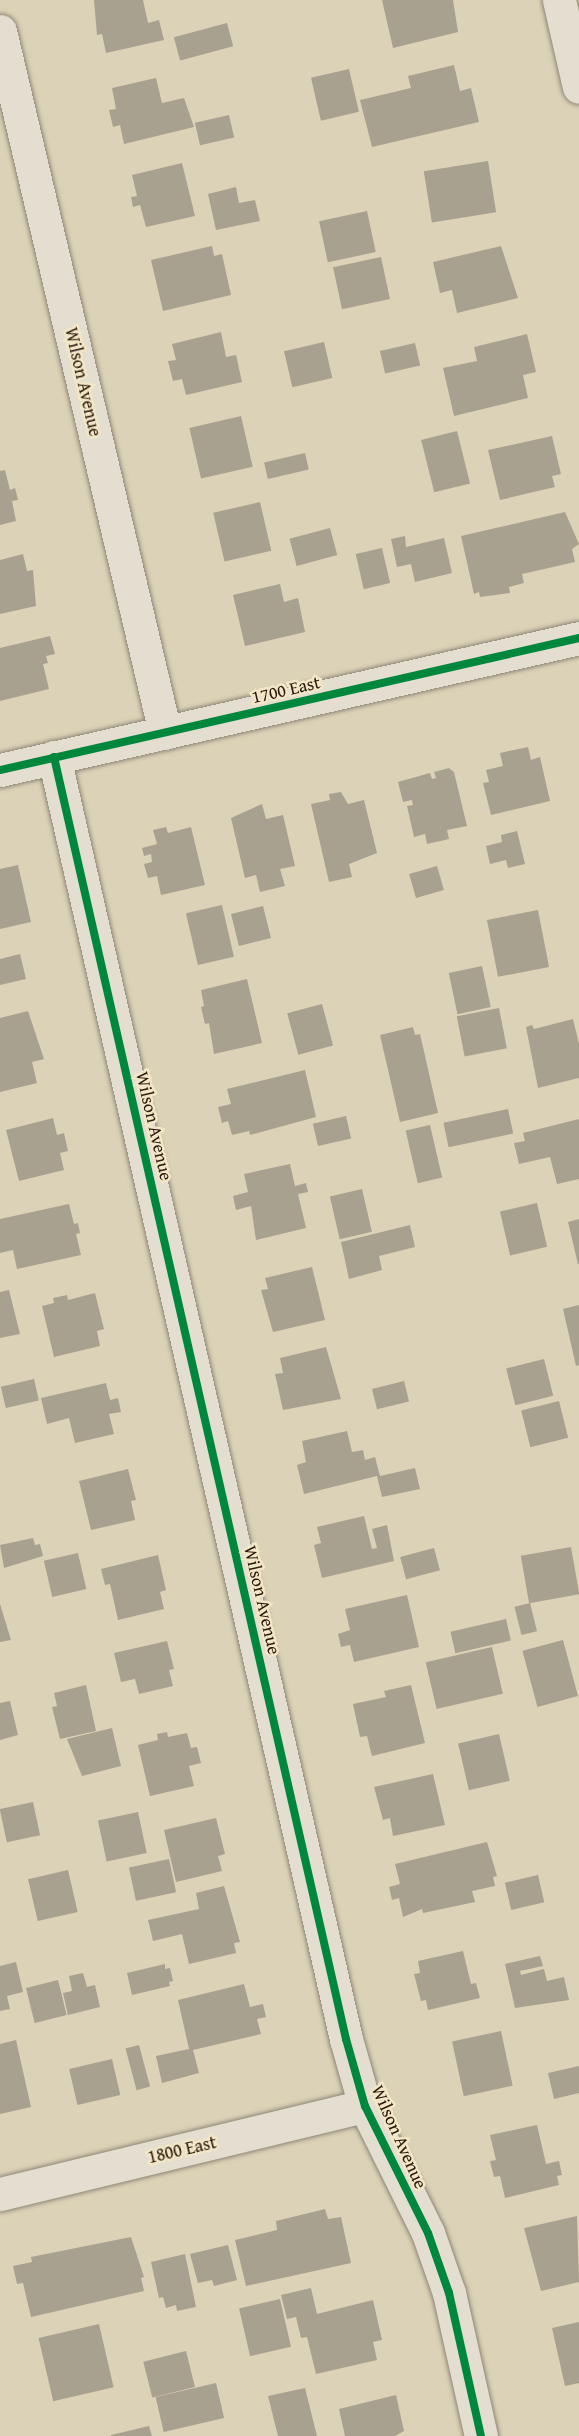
<!DOCTYPE html>
<style>
body{margin:0}
#map{position:relative;width:579px;height:2436px;overflow:hidden;background:#dcd2b7;font-family:"Gentium Book Plus",serif}
div>[style]{position:absolute}
[style*='--x']{left:calc(var(--x)*1px);top:calc(var(--y)*1px);width:calc(var(--w)*1px);rotate:calc(var(--a)*1deg)}
.building>*{inset:0;background:#a9a18f;transform-origin:0 0}
.roads{filter:drop-shadow(0 0 2px #8e8777) drop-shadow(0 0 2px #8e8777)}
.minor>*{height:33px;margin:-16.5px;padding:0 16.5px;transform-origin:16.5px;border-radius:16.5px;background:#e3ded0}
.cycleway>*{height:8px;margin:-4px;padding:0 4px;transform-origin:4px;border-radius:4px;background:#00873e}
span{translate:-50% -50%;white-space:nowrap;text-align:center;line-height:1.15;-webkit-text-stroke:5px #f2e7c6;paint-order:stroke}
.street-label{font-size:18px;color:#2c190f}
</style>
<div id="map">
<div class="building">
<div style="clip-path:polygon(94px 0,143px 0,148px 23px,159px 20px,164px 40px,106px 53px,102px 34px,97px 35px)"></div>
<div style="clip-path:polygon(382px 0,453px 0,458px 32px,393px 48px)"></div>
<div style="left:227px;top:23px;width:24px;height:55px;rotate:75deg"></div>
<div style="clip-path:polygon(454px 65px,460px 91px,471px 88px,479px 122px,372px 147px,360px 100px,411px 88px,408px 76px)"></div>
<div style="left:349px;top:69px;width:44px;height:39px;rotate:77deg"></div>
<div style="clip-path:polygon(156px 78px,162px 103px,184px 98px,194px 127px,124px 144px,120px 125px,113px 127px,109px 110px,116px 109px,112px 88px)"></div>
<div style="left:229px;top:115px;width:23px;height:35px;rotate:77deg"></div>
<div style="left:488px;top:161px;width:52px;height:65px;rotate:81deg"></div>
<div style="clip-path:polygon(182px 163px,195px 216px,146px 227px,140px 205px,133px 207px,131px 197px,137px 196px,132px 175px)"></div>
<div style="clip-path:polygon(236px 187px,239px 203px,255px 200px,260px 221px,216px 230px,208px 194px)"></div>
<div style="left:367px;top:211px;width:42px;height:49px;rotate:78deg"></div>
<div style="clip-path:polygon(212px 246px,214px 256px,222px 254px,231px 295px,163px 311px,151px 260px)"></div>
<div style="clip-path:polygon(501px 246px,518px 298px,457px 313px,452px 290px,440px 293px,433px 262px)"></div>
<div style="left:381px;top:257px;width:43px;height:49px;rotate:78deg"></div>
<div style="clip-path:polygon(221px 332px,226px 357px,236px 355px,242px 382px,186px 395px,182px 379px,173px 381px,168px 361px,176px 360px,172px 344px)"></div>
<div style="clip-path:polygon(527px 334px,536px 372px,523px 375px,528px 398px,454px 416px,443px 368px,477px 361px,474px 347px)"></div>
<div style="left:324px;top:342px;width:37px;height:41px;rotate:77deg"></div>
<div style="left:415px;top:343px;width:23px;height:36px;rotate:77deg"></div>
<div style="left:241px;top:416px;width:52px;height:53px;rotate:77deg"></div>
<div style="left:457px;top:431px;width:54px;height:37px;rotate:76deg"></div>
<div style="clip-path:polygon(552px 436px,561px 474px,552px 476px,555px 487px,500px 500px,488px 450px)"></div>
<div style="left:305px;top:453px;width:17px;height:42px;rotate:77deg"></div>
<div style="clip-path:polygon(5px 470px,10px 490px,15px 488px,18px 500px,12px 501px,16px 521px,0 525px,0 471px)"></div>
<div style="left:260px;top:502px;width:50px;height:48px;rotate:77deg"></div>
<div style="clip-path:polygon(565px 512px,579px 544px,572px 549px,575px 562px,522px 574px,524px 583px,509px 587px,510px 593px,480px 597px,479px 592px,474px 594px,461px 536px)"></div>
<div style="left:330px;top:528px;width:28px;height:42px;rotate:75deg"></div>
<div style="clip-path:polygon(405px 536px,406px 547px,444px 538px,452px 573px,415px 582px,411px 564px,397px 567px,391px 539px)"></div>
<div style="left:382px;top:548px;width:36px;height:27px;rotate:77deg"></div>
<div style="clip-path:polygon(23px 554px,27px 571px,33px 570px,36px 606px,0 614px,0 560px)"></div>
<div style="clip-path:polygon(280px 584px,284px 602px,298px 598px,305px 632px,245px 646px,233px 595px)"></div>
<div style="clip-path:polygon(50px 636px,55px 654px,46px 656px,48px 663px,43px 664px,49px 689px,0 701px,0 648px)"></div>
<div style="clip-path:polygon(528px 747px,531px 760px,540px 757px,550px 801px,491px 815px,483px 783px,489px 782px,486px 770px,503px 766px,500px 753px)"></div>
<div style="clip-path:polygon(449px 768px,454px 772px,467px 826px,447px 830px,449px 839px,427px 844px,425px 834px,414px 837px,407px 806px,413px 805px,412px 800px,403px 802px,398px 782px,430px 773px,432px 779px,436px 778px,434px 772px)"></div>
<div style="clip-path:polygon(341px 792px,348px 804px,364px 800px,377px 853px,349px 864px,352px 877px,329px 882px,311px 804px,330px 800px,329px 794px)"></div>
<div style="clip-path:polygon(262px 804px,266px 819px,283px 815px,295px 866px,280px 869px,285px 886px,260px 892px,256px 875px,245px 878px,231px 818px)"></div>
<div style="clip-path:polygon(166px 827px,168px 833px,191px 827px,205px 885px,161px 895px,157px 876px,148px 878px,144px 864px,152px 862px,151px 854px,144px 856px,142px 848px,157px 844px,153px 830px)"></div>
<div style="clip-path:polygon(517px 831px,525px 864px,508px 868px,506px 860px,490px 864px,486px 846px,502px 842px,501px 835px)"></div>
<div style="clip-path:polygon(18px 865px,31px 922px,0 929px,0 869px)"></div>
<div style="left:437px;top:866px;width:25px;height:29px;rotate:74deg"></div>
<div style="left:222px;top:905px;width:53px;height:37px;rotate:77deg"></div>
<div style="left:263px;top:906px;width:33px;height:33px;rotate:76deg"></div>
<div style="left:538px;top:910px;width:58px;height:52px;rotate:79deg"></div>
<div style="clip-path:polygon(20px 954px,26px 979px,0 985px,0 959px)"></div>
<div style="left:482px;top:966px;width:42px;height:34px;rotate:78deg"></div>
<div style="clip-path:polygon(247px 979px,262px 1043px,214px 1054px,209px 1023px,205px 1024px,201px 1007px,204px 1006px,201px 990px)"></div>
<div style="left:322px;top:1004px;width:43px;height:36px;rotate:75deg"></div>
<div style="left:499px;top:1008px;width:41px;height:43px;rotate:79deg"></div>
<div style="clip-path:polygon(28px 1011px,44px 1059px,32px 1062px,37px 1083px,0 1092px,0 1018px)"></div>
<div style="clip-path:polygon(573px 1019px,579px 1044px,579px 1078px,538px 1088px,526px 1027px,532px 1025px,534px 1029px)"></div>
<div style="clip-path:polygon(413px 1027px,415px 1035px,420px 1034px,438px 1113px,400px 1122px,380px 1035px)"></div>
<div style="clip-path:polygon(305px 1070px,316px 1117px,250px 1135px,249px 1131px,232px 1135px,228px 1121px,222px 1123px,218px 1107px,231px 1104px,227px 1089px)"></div>
<div style="left:508px;top:1109px;width:25px;height:66px;rotate:78deg"></div>
<div style="left:346px;top:1116px;width:23px;height:34px;rotate:77deg"></div>
<div style="clip-path:polygon(53px 1118px,57px 1135px,64px 1133px,68px 1151px,60px 1153px,64px 1170px,19px 1181px,6px 1130px)"></div>
<div style="clip-path:polygon(579px 1119px,579px 1179px,557px 1184px,550px 1157px,519px 1164px,514px 1143px,525px 1141px,523px 1133px)"></div>
<div style="left:430px;top:1125px;width:54px;height:25px;rotate:77deg"></div>
<div style="clip-path:polygon(290px 1164px,295px 1186px,306px 1183px,308px 1192px,298px 1194px,306px 1228px,256px 1240px,251px 1206px,236px 1210px,233px 1196px,248px 1192px,244px 1174px)"></div>
<div style="left:362px;top:1189px;width:44px;height:33px;rotate:77deg"></div>
<div style="left:537px;top:1203px;width:45px;height:38px;rotate:77deg"></div>
<div style="clip-path:polygon(69px 1204px,74px 1224px,78px 1223px,80px 1233px,76px 1234px,81px 1255px,17px 1269px,13px 1250px,0 1253px,0 1219px)"></div>
<div style="clip-path:polygon(579px 1219px,579px 1264px,578px 1264px,568px 1222px)"></div>
<div style="clip-path:polygon(410px 1225px,415px 1247px,379px 1256px,382px 1270px,349px 1279px,341px 1242px)"></div>
<div style="clip-path:polygon(312px 1267px,325px 1320px,273px 1332px,261px 1290px,268px 1289px,265px 1278px)"></div>
<div style="clip-path:polygon(9px 1290px,20px 1334px,0 1338px,0 1292px)"></div>
<div style="clip-path:polygon(95px 1293px,104px 1329px,97px 1331px,100px 1346px,54px 1357px,42px 1306px,54px 1303px,53px 1298px,67px 1295px,68px 1300px)"></div>
<div style="clip-path:polygon(579px 1305px,579px 1365px,576px 1366px,563px 1309px)"></div>
<div style="clip-path:polygon(326px 1347px,341px 1399px,283px 1410px,275px 1374px,283px 1373px,280px 1358px)"></div>
<div style="left:544px;top:1359px;width:38px;height:39px;rotate:76deg"></div>
<div style="left:34px;top:1379px;width:22px;height:34px;rotate:77deg"></div>
<div style="left:404px;top:1381px;width:21px;height:33px;rotate:76deg"></div>
<div style="clip-path:polygon(106px 1383px,110px 1400px,118px 1398px,121px 1412px,109px 1414px,114px 1434px,75px 1443px,69px 1418px,47px 1424px,41px 1398px)"></div>
<div style="left:559px;top:1401px;width:38px;height:39px;rotate:76deg"></div>
<div style="clip-path:polygon(347px 1431px,352px 1452px,363px 1450px,365px 1460px,375px 1457px,380px 1476px,415px 1468px,420px 1489px,382px 1497px,377px 1476px,304px 1494px,297px 1465px,306px 1462px,302px 1441px)"></div>
<div style="clip-path:polygon(128px 1469px,136px 1500px,131px 1501px,135px 1520px,91px 1530px,79px 1481px)"></div>
<div style="clip-path:polygon(364px 1516px,372px 1549px,377px 1548px,372px 1529px,387px 1525px,394px 1561px,322px 1578px,314px 1545px,321px 1543px,317px 1527px)"></div>
<div style="clip-path:polygon(33px 1538px,35px 1545px,40px 1544px,43px 1556px,4px 1568px,0 1545px)"></div>
<div style="left:571px;top:1547px;width:48px;height:51px;rotate:80deg"></div>
<div style="left:434px;top:1548px;width:23px;height:35px;rotate:75deg"></div>
<div style="left:78px;top:1553px;width:37px;height:35px;rotate:77deg"></div>
<div style="clip-path:polygon(158px 1555px,166px 1590px,160px 1592px,164px 1609px,118px 1620px,110px 1584px,105px 1585px,101px 1569px)"></div>
<div style="clip-path:polygon(407px 1595px,419px 1647px,354px 1662px,350px 1645px,341px 1647px,338px 1634px,350px 1630px,345px 1609px)"></div>
<div style="left:530px;top:1603px;width:29px;height:16px;rotate:76deg"></div>
<div style="clip-path:polygon(0 1604px,11px 1640px,0 1642px)"></div>
<div style="left:506px;top:1619px;width:22px;height:57px;rotate:77deg"></div>
<div style="left:563px;top:1640px;width:58px;height:42px;rotate:75deg"></div>
<div style="clip-path:polygon(167px 1641px,174px 1669px,169px 1670px,173px 1686px,139px 1694px,135px 1679px,121px 1682px,114px 1653px)"></div>
<div style="left:492px;top:1647px;width:48px;height:68px;rotate:77deg"></div>
<div style="clip-path:polygon(86px 1685px,96px 1731px,60px 1739px,52px 1707px,57px 1706px,54px 1693px)"></div>
<div style="clip-path:polygon(411px 1685px,425px 1743px,372px 1756px,367px 1736px,360px 1737px,353px 1704px,386px 1697px,384px 1691px)"></div>
<div style="clip-path:polygon(10px 1701px,18px 1735px,0 1740px,0 1703px)"></div>
<div style="clip-path:polygon(112px 1728px,121px 1766px,82px 1776px,67px 1739px)"></div>
<div style="clip-path:polygon(167px 1732px,168px 1737px,187px 1733px,191px 1748px,197px 1747px,201px 1763px,189px 1766px,194px 1786px,150px 1796px,138px 1745px,158px 1740px,157px 1734px)"></div>
<div style="left:499px;top:1734px;width:48px;height:42px;rotate:77deg"></div>
<div style="clip-path:polygon(433px 1774px,445px 1825px,393px 1836px,390px 1818px,383px 1820px,374px 1787px)"></div>
<div style="left:33px;top:1802px;width:34px;height:34px;rotate:78deg"></div>
<div style="left:138px;top:1812px;width:42px;height:41px;rotate:78deg"></div>
<div style="clip-path:polygon(216px 1818px,225px 1854px,218px 1856px,222px 1871px,176px 1882px,164px 1830px)"></div>
<div style="clip-path:polygon(487px 1842px,497px 1876px,493px 1877px,495px 1886px,472px 1891px,475px 1902px,423px 1913px,422px 1909px,403px 1917px,399px 1898px,392px 1900px,389px 1887px,400px 1884px,395px 1864px)"></div>
<div style="left:169px;top:1859px;width:34px;height:41px;rotate:78deg"></div>
<div style="left:68px;top:1870px;width:43px;height:41px;rotate:77deg"></div>
<div style="left:538px;top:1875px;width:28px;height:34px;rotate:77deg"></div>
<div style="clip-path:polygon(224px 1886px,240px 1942px,234px 1943px,236px 1953px,189px 1964px,182px 1934px,153px 1941px,148px 1920px,199px 1909px,196px 1893px)"></div>
<div style="clip-path:polygon(463px 1951px,471px 1984px,476px 1983px,480px 1998px,428px 2010px,426px 2000px,421px 2001px,414px 1974px,420px 1973px,418px 1961px)"></div>
<div style="clip-path:polygon(540px 1956px,543px 1966px,520px 1971px,521px 1975px,544px 1969px,547px 1981px,564px 1977px,569px 2000px,515px 2008px,505px 1964px)"></div>
<div style="clip-path:polygon(16px 1962px,23px 1992px,7px 1996px,10px 2009px,0 2011px,0 1966px)"></div>
<div style="clip-path:polygon(165px 1964px,165px 1969px,170px 1968px,173px 1981px,169px 1982px,170px 1986px,132px 1995px,127px 1973px)"></div>
<div style="clip-path:polygon(83px 1973px,87px 1987px,95px 1985px,100px 2007px,68px 2015px,63px 1993px,72px 1991px,69px 1976px)"></div>
<div style="left:58px;top:1980px;width:36px;height:33px;rotate:76deg"></div>
<div style="clip-path:polygon(244px 1984px,250px 2007px,263px 2004px,266px 2017px,257px 2019px,261px 2034px,193px 2050px,199px 2073px,162px 2083px,156px 2056px,189px 2049px,178px 2000px)"></div>
<div style="left:501px;top:2031px;width:56px;height:50px;rotate:78deg"></div>
<div style="clip-path:polygon(16px 2040px,31px 2107px,0 2114px,0 2044px)"></div>
<div style="left:139px;top:2045px;width:43px;height:14px;rotate:75deg"></div>
<div style="left:112px;top:2059px;width:37px;height:44px;rotate:77deg"></div>
<div style="clip-path:polygon(579px 2066px,579px 2093px,554px 2099px,548px 2073px)"></div>
<div style="clip-path:polygon(537px 2125px,546px 2164px,559px 2161px,562px 2175px,557px 2176px,559px 2185px,505px 2198px,500px 2176px,494px 2177px,490px 2161px,496px 2160px,490px 2135px)"></div>
<div style="clip-path:polygon(325px 2209px,328px 2219px,341px 2217px,351px 2263px,246px 2286px,235px 2240px,277px 2230px,276px 2221px)"></div>
<div style="clip-path:polygon(577px 2216px,579px 2282px,541px 2291px,524px 2228px)"></div>
<div style="clip-path:polygon(131px 2237px,144px 2277px,141px 2278px,144px 2291px,31px 2317px,23px 2283px,17px 2284px,13px 2266px,32px 2262px,31px 2257px)"></div>
<div style="clip-path:polygon(228px 2245px,237px 2280px,214px 2286px,212px 2280px,198px 2283px,190px 2254px)"></div>
<div style="clip-path:polygon(185px 2254px,196px 2307px,177px 2311px,176px 2305px,166px 2308px,163px 2297px,159px 2298px,151px 2262px)"></div>
<div style="clip-path:polygon(311px 2288px,317px 2314px,373px 2300px,382px 2340px,373px 2342px,377px 2360px,316px 2374px,307px 2337px,301px 2338px,296px 2317px,287px 2319px,281px 2295px)"></div>
<div style="left:280px;top:2299px;width:49px;height:42px;rotate:77deg"></div>
<div style="clip-path:polygon(579px 2322px,579px 2383px,565px 2386px,552px 2328px)"></div>
<div style="left:99px;top:2324px;width:65px;height:62px;rotate:77deg"></div>
<div style="left:186px;top:2351px;width:37px;height:44px;rotate:76deg"></div>
<div style="left:216px;top:2383px;width:36px;height:62px;rotate:77deg"></div>
<div style="clip-path:polygon(305px 2388px,317px 2436px,278px 2436px,268px 2396px)"></div>
<div style="clip-path:polygon(396px 2395px,404px 2431px,395px 2436px,345px 2436px,339px 2409px)"></div>
<div style="clip-path:polygon(149px 2426px,152px 2436px,111px 2436px,111px 2435px)"></div>
</div>
<div class="roads">
<div class="minor">
<div style="--x:559;--y:0;--w:89;--a:77.1"></div>
<div style="--x:0;--y:31;--w:721;--a:76.77"></div>
<div style="--x:54;--y:757;--w:1315;--a:77.17"></div>
<div style="--x:346;--y:2039;--w:70;--a:74.2"></div>
<div style="--x:365;--y:2106;--w:142;--a:63.6"></div>
<div style="--x:428;--y:2233;--w:64;--a:70.7"></div>
<div style="--x:449;--y:2293;--w:147;--a:77.4"></div>
<div style="--x:0;--y:770;--w:594;--a:-12.84"></div>
<div style="--x:0;--y:2194;--w:375;--a:-13.6"></div>
</div>
</div>
<div class="cycleway">
<div style="--x:54;--y:757;--w:1315;--a:77.17"></div>
<div style="--x:346;--y:2039;--w:70;--a:74.2"></div>
<div style="--x:365;--y:2106;--w:142;--a:63.6"></div>
<div style="--x:428;--y:2233;--w:64;--a:70.7"></div>
<div style="--x:449;--y:2293;--w:147;--a:77.4"></div>
<div style="--x:0;--y:770;--w:594;--a:-12.84"></div>
</div>
<div class="street-label">
<span style="left:83px;top:382px;rotate:77deg">Wilson Avenue</span>
<span style="left:286px;top:690px;rotate:-13deg">1700 East</span>
<span style="left:154px;top:1126px;rotate:77deg">Wilson Avenue</span>
<span style="left:262px;top:1600px;rotate:77deg">Wilson Avenue</span>
<span style="left:399px;top:2137px;rotate:66deg">Wilson Avenue</span>
<span style="left:182px;top:2150px;rotate:-13deg">1800 East</span>
</div>
</div>
